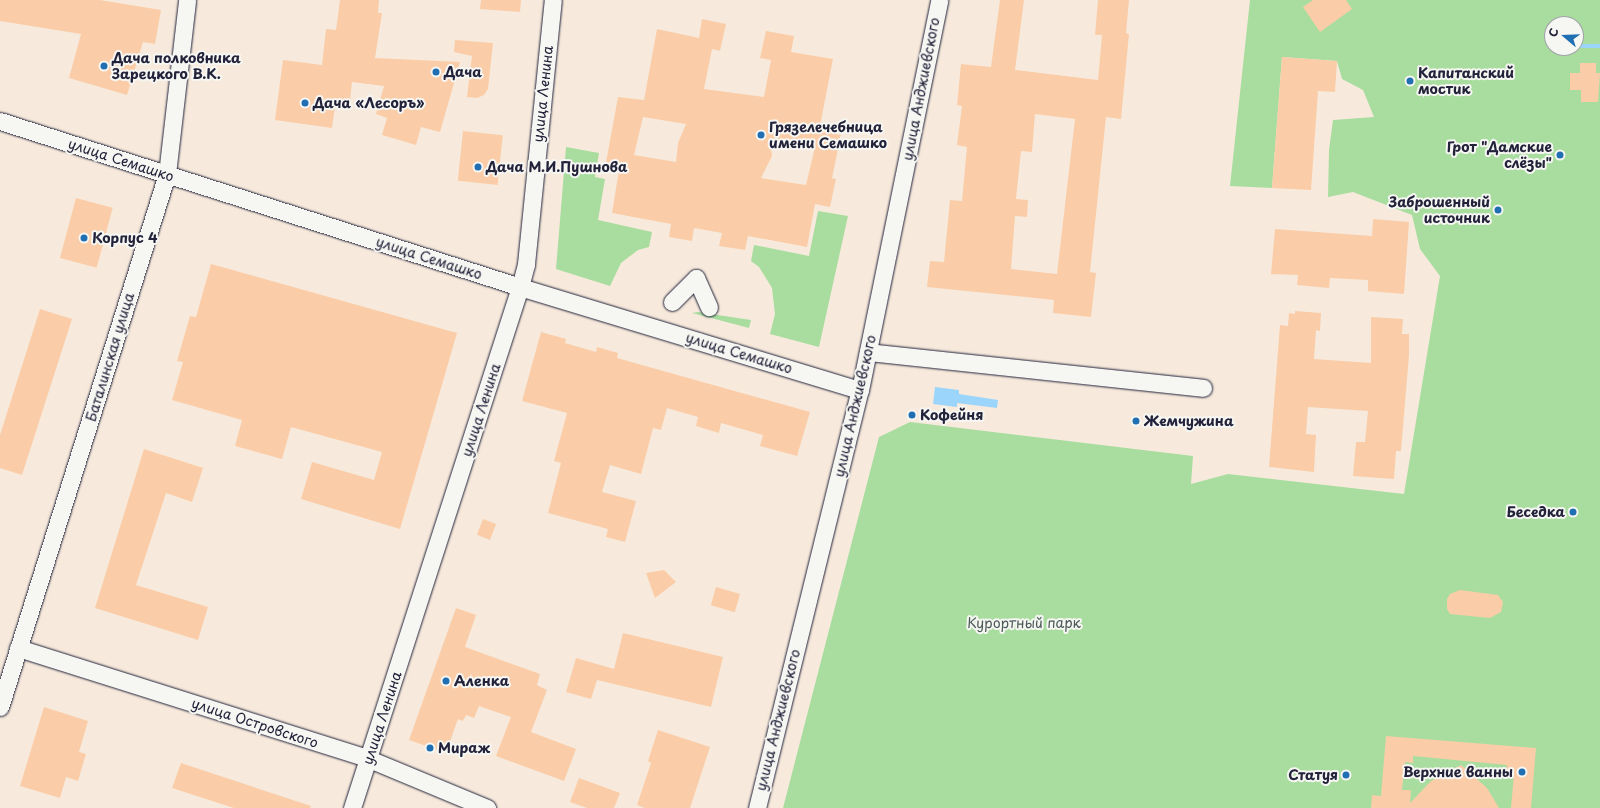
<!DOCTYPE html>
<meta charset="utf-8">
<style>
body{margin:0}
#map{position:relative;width:1600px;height:808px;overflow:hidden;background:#f7eadc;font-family:"Playpen Sans",sans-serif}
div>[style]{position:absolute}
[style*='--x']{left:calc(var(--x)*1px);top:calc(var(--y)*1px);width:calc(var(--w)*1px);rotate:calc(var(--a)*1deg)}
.green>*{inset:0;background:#a8dd9f}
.water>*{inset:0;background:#9bd5fb}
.stream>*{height:4.5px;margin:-2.25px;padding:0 2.25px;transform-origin:2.25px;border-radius:2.25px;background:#9bd5fb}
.building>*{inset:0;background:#facda8;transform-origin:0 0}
.roads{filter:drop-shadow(0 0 1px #22223b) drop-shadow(0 0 1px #22223b)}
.street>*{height:17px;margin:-8.5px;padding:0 8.5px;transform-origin:8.5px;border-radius:8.5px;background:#f6f6f2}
.dots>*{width:11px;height:11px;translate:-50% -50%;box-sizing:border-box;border:2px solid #f6f6f2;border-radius:50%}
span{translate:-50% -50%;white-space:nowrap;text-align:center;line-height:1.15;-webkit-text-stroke:4px #f6f6f2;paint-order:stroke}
.poi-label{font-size:14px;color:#22223b;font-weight:700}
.left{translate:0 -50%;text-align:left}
.right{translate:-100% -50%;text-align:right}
.street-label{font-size:14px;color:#22223b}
.park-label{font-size:14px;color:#4a5a59}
.north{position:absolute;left:1544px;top:16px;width:40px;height:40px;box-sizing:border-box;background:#f6f6f2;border:1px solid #a1a1a9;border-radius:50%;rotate:289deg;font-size:11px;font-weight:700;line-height:16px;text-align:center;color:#22223b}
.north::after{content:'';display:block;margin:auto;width:14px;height:18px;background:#1f6fb2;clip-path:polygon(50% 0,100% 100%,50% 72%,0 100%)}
</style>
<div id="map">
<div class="green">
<div style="clip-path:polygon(evenodd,1250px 0,1600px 0,1600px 808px,783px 808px,879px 437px,910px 422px,1193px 456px,1191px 484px,1228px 474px,1404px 494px,1440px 276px,1420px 249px,1412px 215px,1353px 192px,1328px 197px,1329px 150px,1333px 120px,1374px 117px,1363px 90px,1342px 79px,1337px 61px,1282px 57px,1272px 188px,1230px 186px,1250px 0,1552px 24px,1576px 24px,1576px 48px,1552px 48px,1552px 24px)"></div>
<div style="clip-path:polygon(566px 147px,599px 153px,595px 177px,605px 179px,598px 220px,652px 232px,649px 247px,638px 250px,621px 263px,610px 286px,556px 269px)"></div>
<div style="clip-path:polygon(818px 211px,848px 216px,819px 347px,770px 334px,775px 314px,772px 288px,759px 267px,751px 261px,754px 245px,809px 256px)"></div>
<div style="clip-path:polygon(698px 312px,751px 320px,749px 328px,692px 313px)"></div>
</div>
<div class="water">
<div style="clip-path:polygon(935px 387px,959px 390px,959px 394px,998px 400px,997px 408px,957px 403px,957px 407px,933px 404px)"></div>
</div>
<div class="stream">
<div style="--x:1576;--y:46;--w:24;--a:0"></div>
</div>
<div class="building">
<div style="clip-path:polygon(0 0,100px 0,161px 10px,155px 44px,143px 42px,127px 95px,69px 78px,81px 34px,0 21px)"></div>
<div style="clip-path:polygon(340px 0,379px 0,378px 13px,382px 13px,375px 58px,460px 62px,440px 132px,421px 127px,416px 145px,382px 135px,387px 118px,376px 114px,384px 86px,352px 82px,350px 101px,336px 99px,332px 128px,275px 120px,283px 60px,322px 65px,326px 29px,336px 30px)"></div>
<div style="clip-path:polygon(481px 0,521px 0,520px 12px,480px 9px)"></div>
<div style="clip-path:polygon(evenodd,1000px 0,1024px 0,1015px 70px,1098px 80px,1102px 35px,1095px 35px,1098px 0,1129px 0,1126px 33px,1129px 34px,1121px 119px,1106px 117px,1090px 272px,1096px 273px,1091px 317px,1053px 313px,1054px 300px,927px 287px,930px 261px,944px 262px,950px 200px,962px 201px,967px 147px,957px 145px,962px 106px,957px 105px,961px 64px,991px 67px,1000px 0,1035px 114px,1075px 119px,1057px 274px,1011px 269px,1015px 216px,1027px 217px,1028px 200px,1016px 199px,1021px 151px,1032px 152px,1035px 114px)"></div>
<div style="clip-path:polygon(1313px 0,1346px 0,1352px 9px,1320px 32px,1303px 7px)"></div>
<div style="clip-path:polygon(evenodd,702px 19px,726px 24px,720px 51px,712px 49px,704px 89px,764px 97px,771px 60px,760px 58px,766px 31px,794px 36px,791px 52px,833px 59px,819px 131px,841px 135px,832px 178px,836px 179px,830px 207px,815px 204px,807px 247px,748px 236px,745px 250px,719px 246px,722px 233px,694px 228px,692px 241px,669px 237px,671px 224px,612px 213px,619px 170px,605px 168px,618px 97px,644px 100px,657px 29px,699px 38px,702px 19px,643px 117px,686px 124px,678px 143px,676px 162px,634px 155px,643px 117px,702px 19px,770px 138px,815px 147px,806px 185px,761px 178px,772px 156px,770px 138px)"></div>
<div style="clip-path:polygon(455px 40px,493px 43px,488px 89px,484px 95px,477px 98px,467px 97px,472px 56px,454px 52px)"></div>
<div style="clip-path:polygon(1282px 57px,1337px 61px,1335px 92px,1318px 91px,1311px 190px,1272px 188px)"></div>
<div style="clip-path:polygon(1580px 63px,1596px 63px,1596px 73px,1600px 73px,1598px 102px,1581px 102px,1581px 90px,1570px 90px,1570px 73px,1580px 73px)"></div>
<div style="left:463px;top:131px;width:40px;height:50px;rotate:6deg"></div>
<div style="left:76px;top:198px;width:38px;height:62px;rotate:15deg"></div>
<div style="clip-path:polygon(1373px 219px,1409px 222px,1404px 294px,1368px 291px,1368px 280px,1330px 278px,1329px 288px,1297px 285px,1298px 275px,1271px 274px,1275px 229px,1372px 236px)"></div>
<div style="clip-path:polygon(211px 264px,457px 333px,400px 529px,301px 499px,312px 462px,374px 480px,382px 452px,291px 427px,282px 459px,235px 446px,242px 420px,172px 400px,183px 362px,177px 361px,190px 316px,196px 317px)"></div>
<div style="clip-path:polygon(40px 309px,72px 319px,22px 475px,0 468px,0 435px)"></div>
<div style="clip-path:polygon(1295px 311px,1321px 313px,1320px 331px,1316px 330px,1314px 359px,1371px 363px,1371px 317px,1403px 319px,1402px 334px,1409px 334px,1409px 355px,1401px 451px,1396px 451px,1394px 479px,1353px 476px,1356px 442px,1365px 442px,1368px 411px,1308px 407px,1306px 434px,1316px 435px,1314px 472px,1269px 467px,1280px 325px,1288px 326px,1289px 313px,1295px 314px)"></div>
<div style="clip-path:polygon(541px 332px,566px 339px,565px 343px,596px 352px,597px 347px,618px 353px,617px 358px,810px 412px,797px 456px,760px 446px,763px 435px,721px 423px,719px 433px,696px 426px,698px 417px,667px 408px,661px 430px,653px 428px,641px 474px,610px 465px,602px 492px,636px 501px,625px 542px,606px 537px,608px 529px,548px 513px,561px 463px,554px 461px,567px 413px,522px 401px)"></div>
<div style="clip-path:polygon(144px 449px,203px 468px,192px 502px,166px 493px,136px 585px,208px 607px,198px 640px,95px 608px)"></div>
<div style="left:483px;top:519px;width:14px;height:17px;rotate:21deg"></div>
<div style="clip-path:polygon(664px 570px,676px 582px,655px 598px,646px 573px)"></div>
<div style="left:716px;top:587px;width:25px;height:19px;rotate:16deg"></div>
<div style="clip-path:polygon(1460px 590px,1498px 595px,1503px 602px,1501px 612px,1490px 618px,1450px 614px,1447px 609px,1447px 599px,1450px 594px)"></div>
<div style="clip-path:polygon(456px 608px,476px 615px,465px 647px,540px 674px,537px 685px,547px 690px,531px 732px,576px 749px,564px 781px,496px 756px,511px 717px,479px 706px,474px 718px,466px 715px,463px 721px,458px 719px,446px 753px,409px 740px)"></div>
<div style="clip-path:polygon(623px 633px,723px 657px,711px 707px,597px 680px,591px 699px,566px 692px,576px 658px,614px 669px)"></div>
<div style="clip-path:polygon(44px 707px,88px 721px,79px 752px,86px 754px,78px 781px,66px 777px,60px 798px,20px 786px)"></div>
<div style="clip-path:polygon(658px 730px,710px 747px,690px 808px,645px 808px,637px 805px,651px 763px,648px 761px)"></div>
<div style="clip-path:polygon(1386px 736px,1536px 748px,1531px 808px,1511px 808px,1514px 773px,1506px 772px,1507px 765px,1413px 756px,1413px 763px,1405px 762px,1402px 790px,1411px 790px,1410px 803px,1431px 781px,1461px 765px,1487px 788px,1499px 808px,1371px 808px,1372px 795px,1381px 796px)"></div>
<div style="clip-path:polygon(181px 763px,311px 806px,310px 808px,234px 808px,172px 788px)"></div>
<div style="clip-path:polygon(579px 778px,620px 793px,614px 808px,587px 808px,570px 802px)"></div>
</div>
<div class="roads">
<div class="street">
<div style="--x:0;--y:121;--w:546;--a:17.7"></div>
<div style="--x:520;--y:287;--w:355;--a:16.9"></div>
<div style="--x:672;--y:302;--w:34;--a:-45"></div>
<div style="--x:696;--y:278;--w:32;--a:66"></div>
<div style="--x:868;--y:352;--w:337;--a:6.1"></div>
<div style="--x:18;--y:648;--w:368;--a:17.5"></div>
<div style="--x:369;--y:759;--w:128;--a:22.6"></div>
<div style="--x:0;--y:707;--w:559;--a:-72.6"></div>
<div style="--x:167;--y:174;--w:175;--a:-83.4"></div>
<div style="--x:352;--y:808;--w:547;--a:-72.13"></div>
<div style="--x:520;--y:287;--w:24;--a:-75"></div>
<div style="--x:526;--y:264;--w:265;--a:-84.2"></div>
<div style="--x:757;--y:808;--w:431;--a:-76.2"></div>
<div style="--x:860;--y:390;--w:398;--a:-78.5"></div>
</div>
</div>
<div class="dots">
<div style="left:104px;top:66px;background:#1f6fb2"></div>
<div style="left:436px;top:72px;background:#1f6fb2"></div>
<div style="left:1410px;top:81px;background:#1f6fb2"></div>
<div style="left:305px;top:103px;background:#1f6fb2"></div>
<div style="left:761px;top:135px;background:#1f6fb2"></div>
<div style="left:1560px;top:155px;background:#1f6fb2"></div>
<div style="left:478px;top:167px;background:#1f6fb2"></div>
<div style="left:1498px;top:210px;background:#1f6fb2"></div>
<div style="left:84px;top:238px;background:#1f6fb2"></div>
<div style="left:912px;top:415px;background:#1f6fb2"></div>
<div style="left:1136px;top:421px;background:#1f6fb2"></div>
<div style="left:1573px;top:512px;background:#1f6fb2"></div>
<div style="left:446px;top:681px;background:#1f6fb2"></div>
<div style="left:430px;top:748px;background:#1f6fb2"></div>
<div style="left:1522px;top:772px;background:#1f6fb2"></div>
<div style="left:1346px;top:775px;background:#1f6fb2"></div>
</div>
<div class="poi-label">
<span class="left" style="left:112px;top:66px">Дача полковника<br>Зарецкого В.К.</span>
<span class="left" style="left:444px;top:72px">Дача</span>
<span class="left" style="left:1418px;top:81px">Капитанский<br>мостик</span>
<span class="left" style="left:313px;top:103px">Дача «Лесоръ»</span>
<span class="left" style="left:769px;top:135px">Грязелечебница<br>имени Семашко</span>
<span class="right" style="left:1552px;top:155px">Грот "Дамские<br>слёзы"</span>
<span class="left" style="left:486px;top:167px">Дача М.И.Пушнова</span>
<span class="right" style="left:1490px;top:210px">Заброшенный<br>источник</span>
<span class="left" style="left:92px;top:238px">Корпус 4</span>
<span class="left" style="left:920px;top:415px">Кофейня</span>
<span class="left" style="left:1144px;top:421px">Жемчужина</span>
<span class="right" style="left:1565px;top:512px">Беседка</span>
<span class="left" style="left:454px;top:681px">Аленка</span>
<span class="left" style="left:438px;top:748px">Мираж</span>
<span class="right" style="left:1513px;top:772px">Верхние ванны</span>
<span class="right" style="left:1338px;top:775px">Статуя</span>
</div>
<div class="street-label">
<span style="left:921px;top:89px;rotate:-79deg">улица Анджиевского</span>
<span style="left:543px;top:94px;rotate:-84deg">улица Ленина</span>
<span style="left:121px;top:160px;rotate:18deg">улица Семашко</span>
<span style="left:429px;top:258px;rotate:18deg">улица Семашко</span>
<span style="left:739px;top:353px;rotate:17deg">улица Семашко</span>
<span style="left:110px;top:357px;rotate:-73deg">Баталинская улица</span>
<span style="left:855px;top:406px;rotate:-77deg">улица Анджиевского</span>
<span style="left:481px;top:410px;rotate:-72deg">улица Ленина</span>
<span style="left:382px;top:718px;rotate:-72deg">улица Ленина</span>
<span style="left:778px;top:720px;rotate:-76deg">улица Анджиевского</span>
<span style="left:255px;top:723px;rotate:18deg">улица Островского</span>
</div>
<div class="park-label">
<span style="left:1024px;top:623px">Курортный парк</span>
</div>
<div class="north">С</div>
</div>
